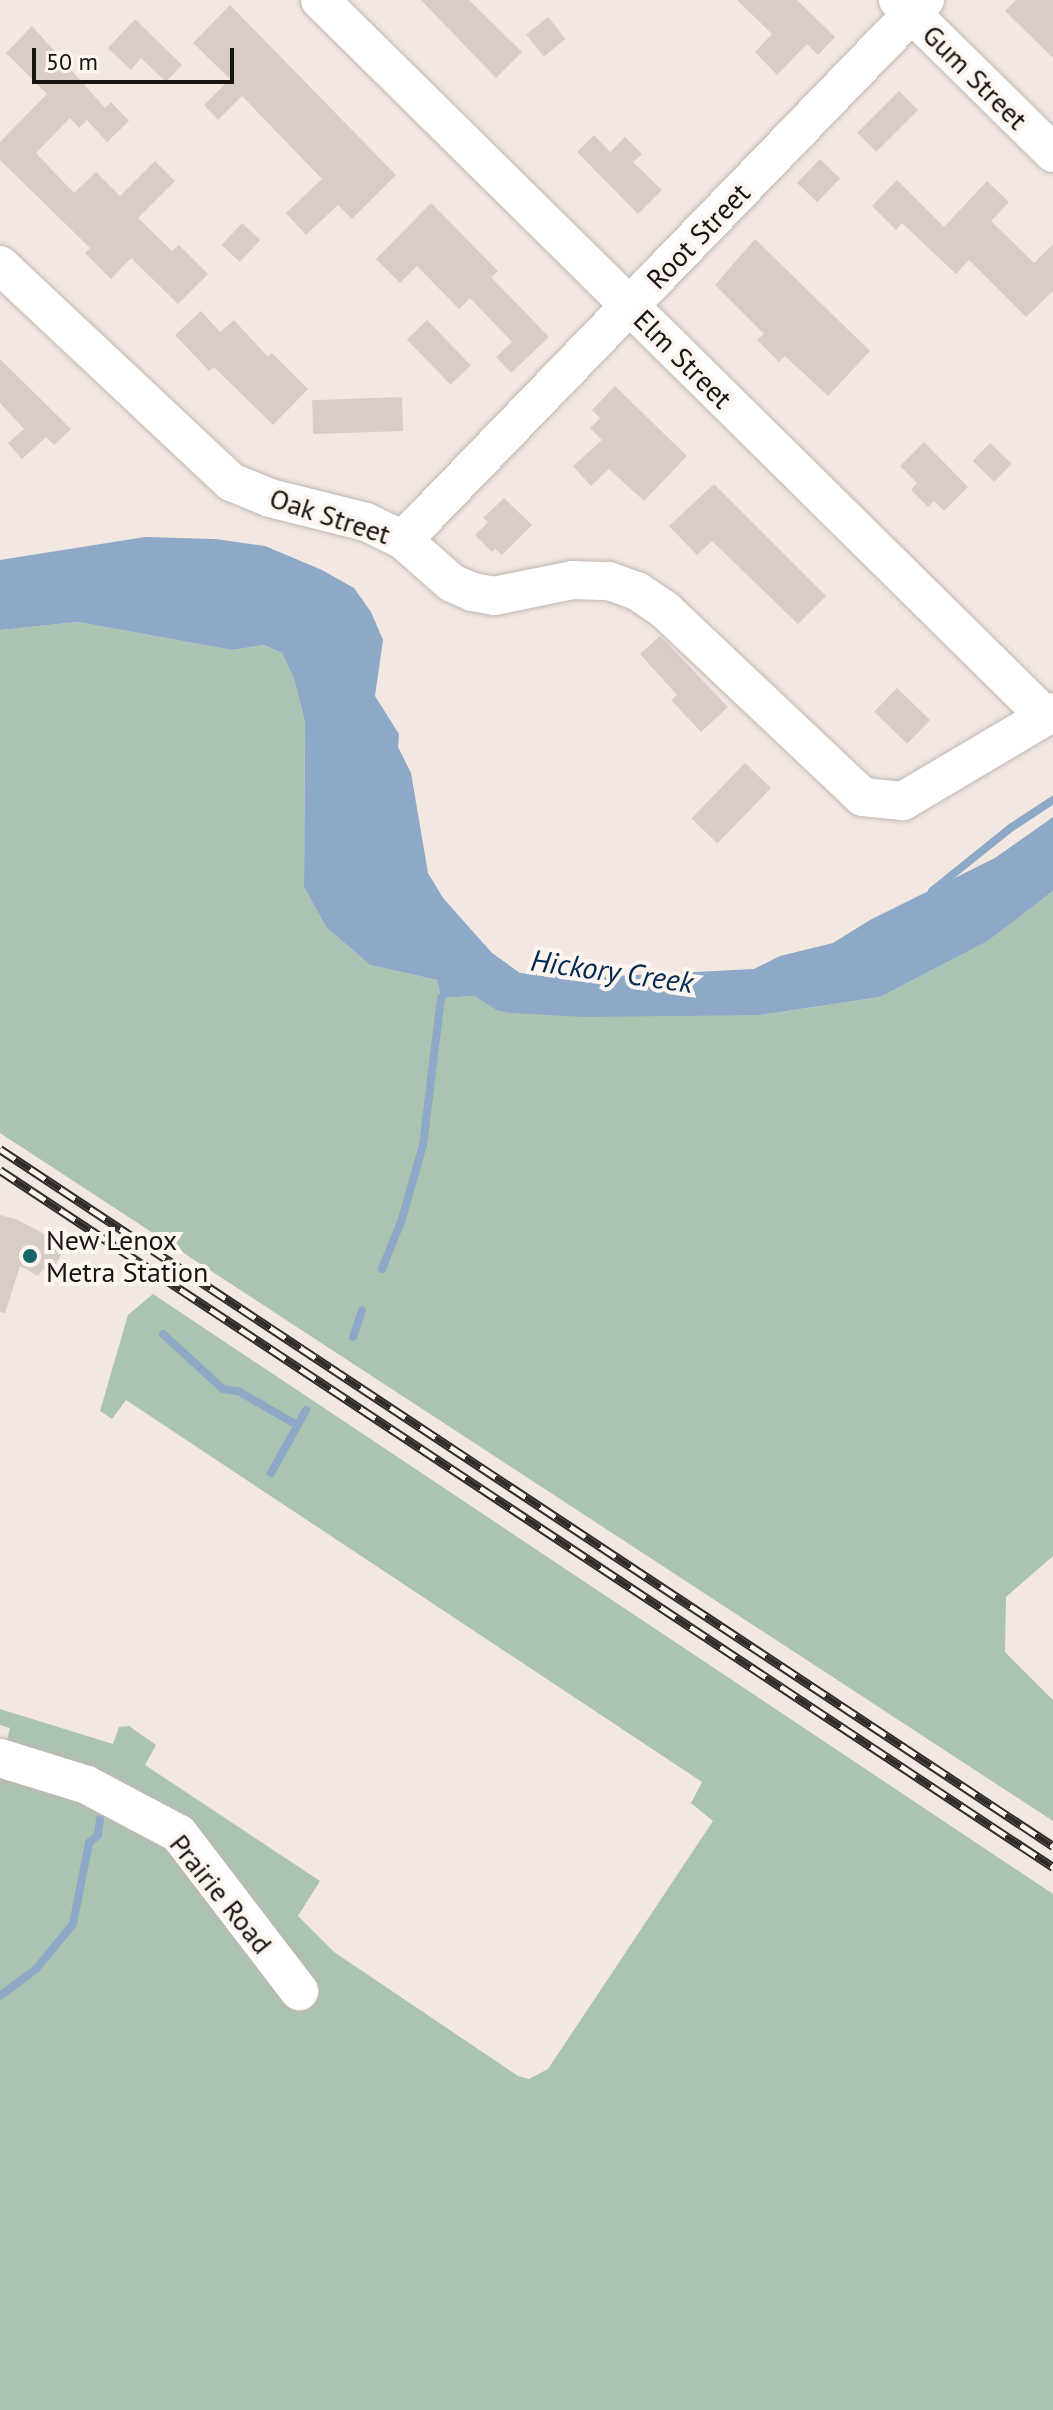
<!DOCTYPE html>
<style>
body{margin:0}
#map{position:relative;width:1053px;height:2410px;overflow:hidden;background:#f2e7e1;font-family:"PT Sans",sans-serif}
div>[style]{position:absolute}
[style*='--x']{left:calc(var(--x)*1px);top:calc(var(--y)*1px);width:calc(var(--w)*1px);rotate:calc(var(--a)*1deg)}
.green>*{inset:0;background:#abc3b1}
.water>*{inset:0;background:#8da9c7}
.stream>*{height:8px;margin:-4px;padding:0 4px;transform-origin:4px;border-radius:4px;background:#8da9c7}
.building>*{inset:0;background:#d7ccc6;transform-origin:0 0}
.roads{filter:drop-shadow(0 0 2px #c0b6b0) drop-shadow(0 0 2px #c0b6b0)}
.minor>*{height:38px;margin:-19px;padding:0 19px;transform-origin:19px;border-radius:19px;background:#fff}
.rail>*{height:9px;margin-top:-4.5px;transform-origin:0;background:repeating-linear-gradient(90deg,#fef5f0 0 18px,#302c29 0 36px);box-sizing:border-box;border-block:2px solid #302c29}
.dots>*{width:22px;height:22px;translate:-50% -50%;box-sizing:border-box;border:4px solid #fef5f0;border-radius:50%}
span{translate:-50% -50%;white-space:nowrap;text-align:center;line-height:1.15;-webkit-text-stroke:8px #fef5f0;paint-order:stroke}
.street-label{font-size:28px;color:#171412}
.poi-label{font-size:28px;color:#171412}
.left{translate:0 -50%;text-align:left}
.water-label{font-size:30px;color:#002a52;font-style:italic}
.scale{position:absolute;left:32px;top:48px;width:202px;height:36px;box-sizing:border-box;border:4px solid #171412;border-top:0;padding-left:10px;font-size:24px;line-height:28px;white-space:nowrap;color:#171412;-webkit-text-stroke:6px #fef5f0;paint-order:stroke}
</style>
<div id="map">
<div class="green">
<div style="clip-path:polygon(78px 622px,232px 650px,264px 645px,282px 653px,294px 679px,305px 722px,304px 887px,326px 927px,370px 965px,437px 980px,441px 998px,474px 996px,496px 1010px,760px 1015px,880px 997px,988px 941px,1053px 891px,1053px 1556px,1006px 1597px,1005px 1652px,1053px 1700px,1053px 1821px,0 1133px,0 630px)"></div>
<div style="clip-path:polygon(153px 1294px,1053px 1894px,1053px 2410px,0 2410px,0 1773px,10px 1728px,0 1725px,0 1709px,113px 1744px,119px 1727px,129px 1726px,156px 1745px,145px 1765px,320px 1881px,298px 1916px,334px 1952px,518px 2076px,529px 2079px,548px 2069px,713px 1821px,691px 1803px,702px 1782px,126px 1400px,112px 1419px,100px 1411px,128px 1315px)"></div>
</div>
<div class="water">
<div style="clip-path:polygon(145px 537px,215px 539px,265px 546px,322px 570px,354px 588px,371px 612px,383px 640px,375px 696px,399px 734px,398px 747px,411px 773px,428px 873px,443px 898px,492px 953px,520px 973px,577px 978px,754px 969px,780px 956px,833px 943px,870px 920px,995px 858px,1053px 817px,1053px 891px,988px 941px,880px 997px,760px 1015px,585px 1017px,512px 1013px,496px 1010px,474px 996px,441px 998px,437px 980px,370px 965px,326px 927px,304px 887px,305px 722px,294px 679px,282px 653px,264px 645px,232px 650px,78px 622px,0 630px,0 560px)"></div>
</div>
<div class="stream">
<div style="--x:932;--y:891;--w:102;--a:-38.7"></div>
<div style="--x:1012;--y:827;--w:49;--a:-33.4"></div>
<div style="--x:382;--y:1269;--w:54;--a:-68.2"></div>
<div style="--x:402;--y:1219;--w:77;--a:-74.2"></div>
<div style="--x:423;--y:1145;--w:148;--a:-83"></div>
<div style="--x:163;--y:1334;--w:81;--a:42.5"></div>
<div style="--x:223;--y:1389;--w:15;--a:8"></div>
<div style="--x:238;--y:1391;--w:68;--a:30"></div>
<div style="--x:353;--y:1337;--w:28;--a:-71"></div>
<div style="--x:271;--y:1473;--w:72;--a:-60.9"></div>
<div style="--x:0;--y:1996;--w:45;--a:-36.9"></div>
<div style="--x:36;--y:1969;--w:58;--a:-50.6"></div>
<div style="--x:73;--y:1924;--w:83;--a:-78.8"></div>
<div style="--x:89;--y:1843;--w:12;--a:-42"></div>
<div style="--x:98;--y:1835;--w:16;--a:-83"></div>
</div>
<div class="building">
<div style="clip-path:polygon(421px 0,469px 0,522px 52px,496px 78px)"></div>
<div style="clip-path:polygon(737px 0,797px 0,835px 37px,818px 55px,807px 44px,777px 75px,755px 52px,772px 34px)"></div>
<div style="clip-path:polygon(1016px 0,1053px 0,1053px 58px,1005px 11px)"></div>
<div style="clip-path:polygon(230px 5px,396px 175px,352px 219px,338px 205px,306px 235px,286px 213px,322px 179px,242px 96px,218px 120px,204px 105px,230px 79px,193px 43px)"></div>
<div style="left:548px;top:17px;width:28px;height:28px;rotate:51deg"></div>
<div style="clip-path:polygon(135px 19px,182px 65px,166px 82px,141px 58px,131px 70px,108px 48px)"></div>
<div style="clip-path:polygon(32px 26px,105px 108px,111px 102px,129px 121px,107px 142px,87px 120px,79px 128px,70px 118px,36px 153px,74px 193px,96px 172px,120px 196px,155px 161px,175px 181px,138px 218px,172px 251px,179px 245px,208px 274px,178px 304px,131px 258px,111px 279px,85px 253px,90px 248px,0 160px,0 142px,47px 94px,6px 53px)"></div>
<div style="left:899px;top:91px;width:27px;height:59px;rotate:45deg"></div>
<div style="clip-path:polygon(594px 135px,610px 152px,625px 137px,642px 154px,633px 162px,662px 190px,638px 214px,577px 152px)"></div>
<div style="left:820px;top:159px;width:28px;height:33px;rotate:44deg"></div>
<div style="clip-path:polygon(897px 180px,944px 227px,987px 181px,1009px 202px,991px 221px,1034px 263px,1053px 244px,1053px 291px,1026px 317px,969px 260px,956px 274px,902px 223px,896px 230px,872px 206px)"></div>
<div style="clip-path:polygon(431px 203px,498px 271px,491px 277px,549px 337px,511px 373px,496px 357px,512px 342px,470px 298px,459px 309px,417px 266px,400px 283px,376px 259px)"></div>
<div style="left:242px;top:223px;width:25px;height:30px;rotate:43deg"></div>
<div style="clip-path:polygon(755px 239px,870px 351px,828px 396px,785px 356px,779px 362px,757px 340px,764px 334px,715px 285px)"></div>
<div style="clip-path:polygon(201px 311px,220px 332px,234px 320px,268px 357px,272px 353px,308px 389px,273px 425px,214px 367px,209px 371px,175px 335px)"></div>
<div style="left:427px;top:320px;width:63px;height:28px;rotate:46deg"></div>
<div style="clip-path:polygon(0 359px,71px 429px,54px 445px,46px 437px,22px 459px,8px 443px,24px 429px,0 403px)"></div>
<div style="clip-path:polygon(615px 386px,687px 456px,644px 501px,609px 469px,591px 486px,573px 466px,602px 440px,590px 428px,600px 418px,592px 410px)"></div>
<div style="left:402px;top:397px;width:34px;height:90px;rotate:88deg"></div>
<div style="clip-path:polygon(924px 442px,968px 487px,944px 511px,934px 501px,928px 507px,911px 490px,917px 483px,900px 466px)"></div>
<div style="left:990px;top:443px;width:30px;height:25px;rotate:44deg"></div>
<div style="clip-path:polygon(714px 484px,826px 596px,798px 624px,712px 541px,697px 555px,669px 526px)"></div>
<div style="clip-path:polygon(504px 498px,532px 525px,502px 555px,495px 549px,492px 552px,475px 535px,488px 522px,483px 518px)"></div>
<div style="clip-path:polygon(660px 636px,728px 707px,701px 732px,671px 700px,677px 695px,640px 654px)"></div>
<div style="left:897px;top:688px;width:46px;height:33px;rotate:44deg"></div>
<div style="left:745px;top:763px;width:36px;height:77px;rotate:44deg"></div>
<div style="clip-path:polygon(0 1215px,18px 1220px,66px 1246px,50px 1274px,43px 1269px,38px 1276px,20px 1266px,5px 1313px,0 1312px)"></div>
</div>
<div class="roads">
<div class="minor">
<div style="--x:320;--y:0;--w:1020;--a:44.64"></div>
<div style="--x:898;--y:0;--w:218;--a:44.6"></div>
<div style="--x:0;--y:265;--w:317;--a:43.2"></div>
<div style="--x:231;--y:482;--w:42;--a:22.3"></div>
<div style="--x:270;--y:498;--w:99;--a:14"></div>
<div style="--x:366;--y:522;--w:41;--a:25.9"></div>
<div style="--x:403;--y:540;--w:65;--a:41.3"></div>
<div style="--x:452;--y:583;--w:22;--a:24"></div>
<div style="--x:472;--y:592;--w:22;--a:10"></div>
<div style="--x:494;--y:596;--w:81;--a:-11.4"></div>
<div style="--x:573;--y:580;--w:36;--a:2"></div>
<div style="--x:609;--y:581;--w:30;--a:20"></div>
<div style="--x:637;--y:591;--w:34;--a:34"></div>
<div style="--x:665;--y:610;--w:272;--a:43.4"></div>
<div style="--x:863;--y:797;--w:40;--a:5.7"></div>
<div style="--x:903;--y:801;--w:174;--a:-30.7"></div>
<div style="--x:403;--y:540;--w:751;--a:-45.97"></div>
<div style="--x:0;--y:1758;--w:91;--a:17.2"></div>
<div style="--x:87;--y:1785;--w:104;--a:28"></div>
<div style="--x:179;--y:1834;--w:198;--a:52.6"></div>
</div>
</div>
<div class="rail">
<div style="--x:0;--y:1149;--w:1263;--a:33.5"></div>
<div style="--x:0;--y:1170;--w:1263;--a:33.5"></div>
</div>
<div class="dots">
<div style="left:30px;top:1256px;background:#19666d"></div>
</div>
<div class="street-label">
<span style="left:975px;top:77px;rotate:45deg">Gum Street</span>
<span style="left:698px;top:236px;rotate:-46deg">Root Street</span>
<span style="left:683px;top:359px;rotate:45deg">Elm Street</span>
<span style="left:330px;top:516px;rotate:18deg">Oak Street</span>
<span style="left:221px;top:1894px;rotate:51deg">Prairie Road</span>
</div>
<div class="poi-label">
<span class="left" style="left:46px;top:1256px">New Lenox<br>Metra Station</span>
</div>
<div class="water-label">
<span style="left:612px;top:971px;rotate:8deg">Hickory Creek</span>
</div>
<div class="scale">50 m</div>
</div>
